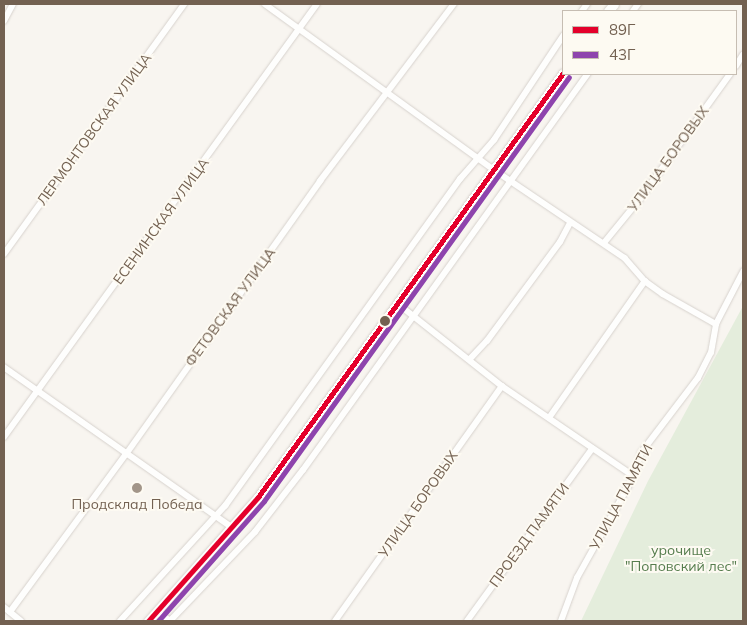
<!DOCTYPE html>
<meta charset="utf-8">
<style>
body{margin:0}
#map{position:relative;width:747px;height:625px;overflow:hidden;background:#f8f5f0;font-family:Mulish,sans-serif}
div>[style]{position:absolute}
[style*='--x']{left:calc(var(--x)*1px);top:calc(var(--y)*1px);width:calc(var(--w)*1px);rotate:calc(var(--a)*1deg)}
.green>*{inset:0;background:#e4eddc}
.roads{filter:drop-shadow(0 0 1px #d7d2cd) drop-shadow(0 0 1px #d7d2cd)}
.street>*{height:5.5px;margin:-2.75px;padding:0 2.75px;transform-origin:2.75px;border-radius:2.75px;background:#fefefd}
.secondary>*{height:9px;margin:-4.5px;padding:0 4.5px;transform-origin:4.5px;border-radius:4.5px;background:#fefefd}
.bus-1>*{height:5px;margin:-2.5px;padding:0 2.5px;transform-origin:2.5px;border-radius:2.5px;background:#e4002b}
.bus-2>*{height:5px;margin:-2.5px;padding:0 2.5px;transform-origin:2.5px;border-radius:2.5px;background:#8e44ad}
.dots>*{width:14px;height:14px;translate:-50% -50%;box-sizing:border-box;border:2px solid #fdfaf2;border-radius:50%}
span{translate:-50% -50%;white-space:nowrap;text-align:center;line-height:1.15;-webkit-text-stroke:4px #fdfaf2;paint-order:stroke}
.street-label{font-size:14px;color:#736151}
.poi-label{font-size:14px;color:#736151}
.park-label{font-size:14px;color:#567d4e}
.frame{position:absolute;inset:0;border:5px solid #736151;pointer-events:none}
.legend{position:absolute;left:562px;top:10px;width:175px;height:65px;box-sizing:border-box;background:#fdfaf2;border:1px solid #c6bdb2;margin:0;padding:6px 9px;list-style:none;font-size:15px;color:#736151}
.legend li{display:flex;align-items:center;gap:10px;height:25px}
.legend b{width:25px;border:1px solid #c6bdb2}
</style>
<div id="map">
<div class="green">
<div style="clip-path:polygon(743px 306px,743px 621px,581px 621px,648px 481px)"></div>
</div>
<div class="roads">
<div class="street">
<div style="--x:265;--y:4;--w:281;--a:35.9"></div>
<div style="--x:493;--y:169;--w:159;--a:34"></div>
<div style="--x:625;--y:258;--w:30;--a:49"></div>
<div style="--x:645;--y:281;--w:22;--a:36"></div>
<div style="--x:663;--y:294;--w:61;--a:29.5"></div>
<div style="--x:582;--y:11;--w:9;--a:-54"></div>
<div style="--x:633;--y:11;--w:9;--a:-54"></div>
<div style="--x:4;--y:21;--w:19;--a:-62"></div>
<div style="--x:736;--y:66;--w:13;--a:-58"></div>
<div style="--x:604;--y:243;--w:57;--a:-50.7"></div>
<div style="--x:640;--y:199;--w:154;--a:-54.2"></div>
<div style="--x:4;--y:254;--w:308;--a:-54.2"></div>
<div style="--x:397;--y:303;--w:134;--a:38.3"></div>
<div style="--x:502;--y:386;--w:160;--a:34.3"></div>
<div style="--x:470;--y:359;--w:25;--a:-47"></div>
<div style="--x:487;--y:341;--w:123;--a:-53.6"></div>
<div style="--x:560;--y:242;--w:21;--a:-62"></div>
<div style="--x:4;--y:367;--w:280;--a:35.1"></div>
<div style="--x:549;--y:418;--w:167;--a:-55"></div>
<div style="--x:4;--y:437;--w:534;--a:-54.14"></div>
<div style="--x:4;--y:607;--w:22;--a:39"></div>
<div style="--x:10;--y:612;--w:197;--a:-53.7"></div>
<div style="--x:127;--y:453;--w:334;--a:-54.6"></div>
<div style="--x:320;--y:181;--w:222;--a:-52.9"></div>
<div style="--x:157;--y:612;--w:17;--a:33"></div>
<div style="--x:120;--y:621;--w:156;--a:-47.6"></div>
<div style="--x:225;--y:506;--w:403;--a:-54.3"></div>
<div style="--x:460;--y:179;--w:52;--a:-48.9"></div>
<div style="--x:494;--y:140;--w:125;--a:-56.4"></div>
<div style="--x:170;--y:621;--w:123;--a:-46.3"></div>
<div style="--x:255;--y:532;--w:78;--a:-52.3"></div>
<div style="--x:303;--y:470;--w:488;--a:-54.3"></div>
<div style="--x:335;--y:621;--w:288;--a:-54.6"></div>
<div style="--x:467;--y:621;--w:213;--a:-54"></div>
<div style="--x:561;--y:621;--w:46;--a:-69.6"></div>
<div style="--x:577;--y:578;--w:117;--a:-60.8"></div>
<div style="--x:634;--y:476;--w:24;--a:-73"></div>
<div style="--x:641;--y:453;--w:94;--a:-52.8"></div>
<div style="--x:698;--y:378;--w:28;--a:-63"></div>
<div style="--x:711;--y:353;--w:29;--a:-80"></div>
<div style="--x:716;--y:324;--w:59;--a:-62.6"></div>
</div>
<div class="secondary">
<div style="--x:608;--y:11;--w:9;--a:-49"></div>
<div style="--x:148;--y:621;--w:166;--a:-48.4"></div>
<div style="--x:258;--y:497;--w:522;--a:-54.27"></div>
</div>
</div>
<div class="bus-1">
<div style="--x:148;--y:621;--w:166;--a:-48.4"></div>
<div style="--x:258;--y:497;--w:522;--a:-54.27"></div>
</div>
<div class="bus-2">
<div style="--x:158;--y:621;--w:160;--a:-48.5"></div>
<div style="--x:264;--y:501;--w:522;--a:-54.27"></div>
</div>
<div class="dots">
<div style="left:385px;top:321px;background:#736151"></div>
<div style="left:137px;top:488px;background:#a29589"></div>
</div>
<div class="street-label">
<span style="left:94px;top:129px;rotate:-54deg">ЛЕРМОНТОВСКАЯ УЛИЦА</span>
<span style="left:668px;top:159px;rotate:-54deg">УЛИЦА БОРОВЫХ</span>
<span style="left:161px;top:221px;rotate:-54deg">ЕСЕНИНСКАЯ УЛИЦА</span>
<span style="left:230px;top:307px;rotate:-54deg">ФЕТОВСКАЯ УЛИЦА</span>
<span style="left:621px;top:497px;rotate:-62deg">УЛИЦА ПАМЯТИ</span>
<span style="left:418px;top:504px;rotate:-55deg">УЛИЦА БОРОВЫХ</span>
<span style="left:529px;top:535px;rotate:-54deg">ПРОЕЗД ПАМЯТИ</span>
</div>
<div class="poi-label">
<span style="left:137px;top:504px">Продсклад Победа</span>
</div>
<div class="park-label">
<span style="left:681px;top:558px">урочище<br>"Поповский лес"</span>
</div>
<div class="frame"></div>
<ul class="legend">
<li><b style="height:6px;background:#e4002b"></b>89Г</li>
<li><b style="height:6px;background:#8e44ad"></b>43Г</li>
</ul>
</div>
